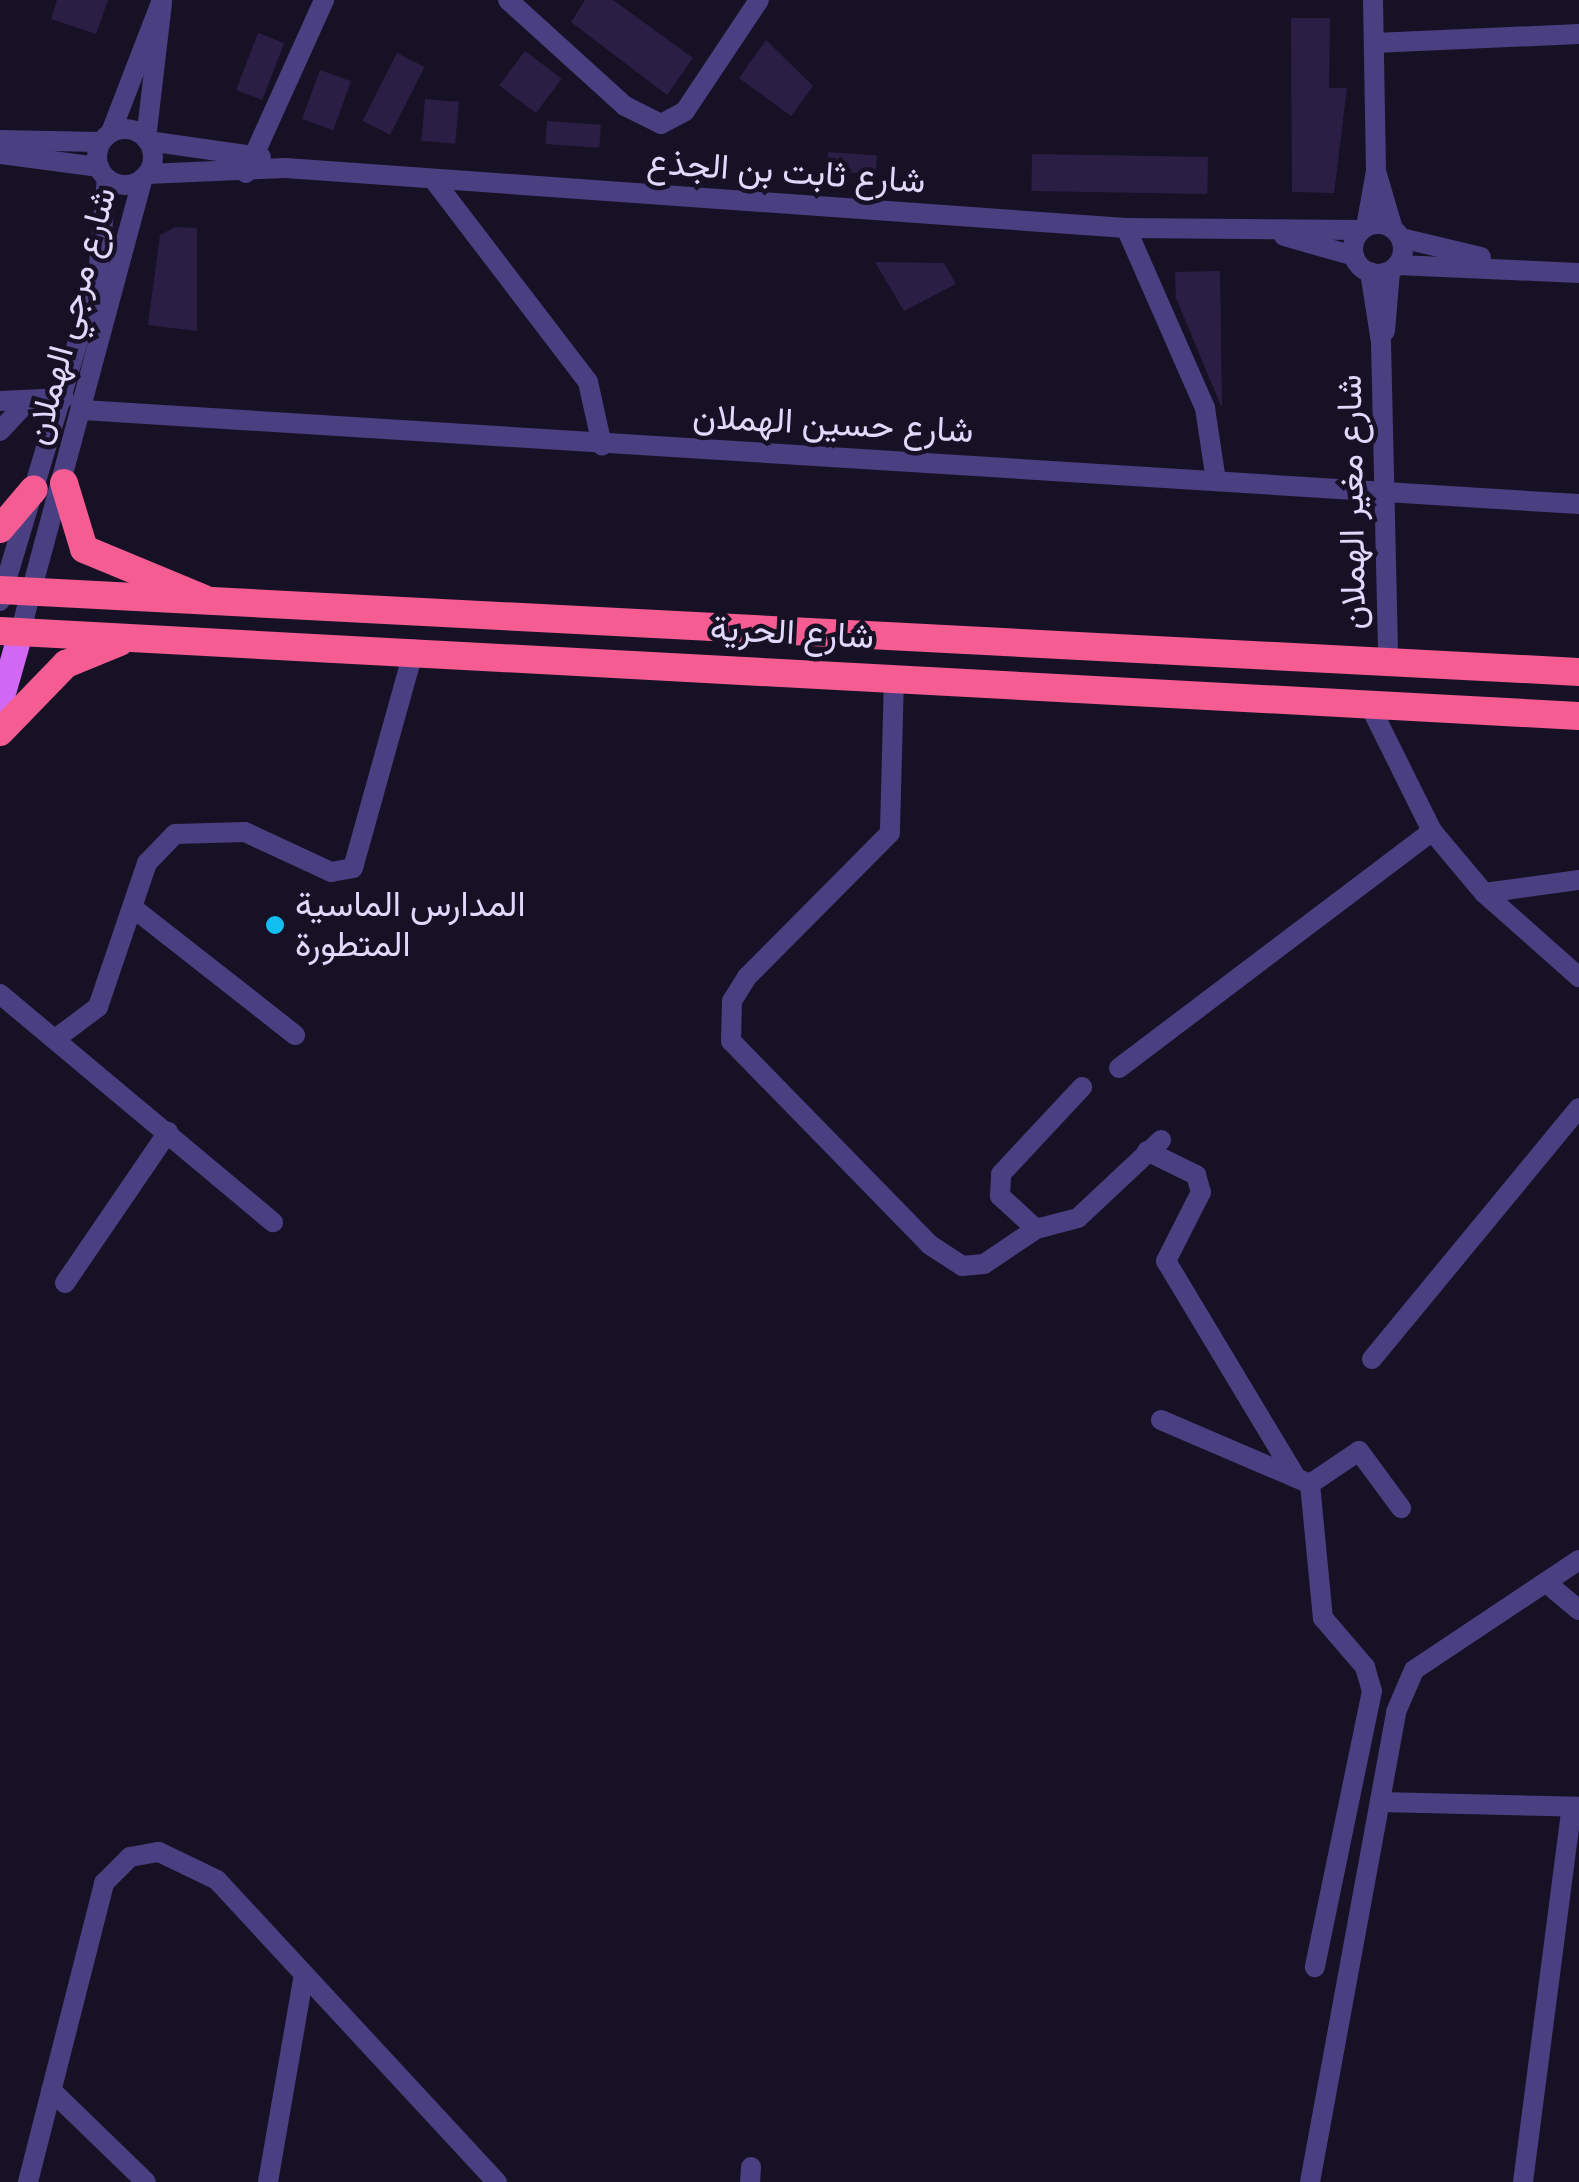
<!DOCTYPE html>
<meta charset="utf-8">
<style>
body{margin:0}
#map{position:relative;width:1579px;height:2182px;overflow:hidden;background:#171126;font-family:"Varela Round",Vazirmatn,sans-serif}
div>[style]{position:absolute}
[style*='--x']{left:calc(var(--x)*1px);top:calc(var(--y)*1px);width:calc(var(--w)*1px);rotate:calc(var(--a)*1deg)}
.building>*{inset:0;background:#2b1e45;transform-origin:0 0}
.minor>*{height:20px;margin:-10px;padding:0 10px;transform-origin:10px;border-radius:10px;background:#4a3f81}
.minor>.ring{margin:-10px;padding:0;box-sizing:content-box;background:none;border:20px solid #4a3f81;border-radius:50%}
.major>*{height:25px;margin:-12.5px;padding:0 12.5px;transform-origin:12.5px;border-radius:12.5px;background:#d167f5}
.highway>*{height:28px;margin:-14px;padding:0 14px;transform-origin:14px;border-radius:14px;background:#f45c92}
.dots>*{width:28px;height:28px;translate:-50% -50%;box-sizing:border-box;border:5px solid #171126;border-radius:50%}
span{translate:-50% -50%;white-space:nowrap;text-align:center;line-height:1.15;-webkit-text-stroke:9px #171126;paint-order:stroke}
.street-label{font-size:35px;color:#e1d8fc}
.poi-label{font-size:35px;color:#e1d8fc}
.left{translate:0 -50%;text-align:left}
</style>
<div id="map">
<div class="building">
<div style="clip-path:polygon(57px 0,108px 0,96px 34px,51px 19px)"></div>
<div style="clip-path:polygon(585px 0,613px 0,693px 58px,667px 95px,571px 22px)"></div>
<div style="clip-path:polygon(1291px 18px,1330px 18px,1329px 88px,1347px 88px,1334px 193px,1292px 192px)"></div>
<div style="left:258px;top:33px;width:28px;height:61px;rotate:21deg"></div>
<div style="clip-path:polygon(766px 40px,813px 86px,791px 116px,739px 78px)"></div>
<div style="left:525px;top:51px;width:46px;height:43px;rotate:37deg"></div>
<div style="left:397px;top:53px;width:31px;height:76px;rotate:27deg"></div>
<div style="left:320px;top:70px;width:33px;height:52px;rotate:20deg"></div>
<div style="left:425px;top:99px;width:34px;height:42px;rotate:5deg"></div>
<div style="left:547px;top:121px;width:54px;height:23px;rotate:4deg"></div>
<div style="left:828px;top:152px;width:49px;height:19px;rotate:4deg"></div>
<div style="left:1032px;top:154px;width:176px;height:37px;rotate:1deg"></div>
<div style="clip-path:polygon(175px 227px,197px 228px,197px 331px,148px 325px,160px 235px)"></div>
<div style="clip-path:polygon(875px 262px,944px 263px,956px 284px,904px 311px)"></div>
<div style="clip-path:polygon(1220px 271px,1222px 406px,1221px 406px,1176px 298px,1175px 272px)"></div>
</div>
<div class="minor">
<div style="--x:508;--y:0;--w:158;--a:42.2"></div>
<div style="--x:625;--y:106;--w:40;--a:26.6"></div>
<div style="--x:661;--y:124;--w:27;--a:-28"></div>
<div style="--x:685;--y:111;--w:133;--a:-56.3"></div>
<div style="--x:1374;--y:43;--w:205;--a:-2.5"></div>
<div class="ring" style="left:97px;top:129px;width:36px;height:36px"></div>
<div style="--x:111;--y:132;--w:142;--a:-68.9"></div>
<div style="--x:146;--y:139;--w:137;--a:-83.3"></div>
<div style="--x:0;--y:140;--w:100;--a:1.1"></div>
<div style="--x:148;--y:141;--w:114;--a:8.1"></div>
<div style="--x:0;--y:154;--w:100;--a:7.5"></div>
<div style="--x:1376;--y:171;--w:60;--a:73.7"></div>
<div style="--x:246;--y:173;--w:190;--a:-65.7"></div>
<div style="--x:147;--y:174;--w:139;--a:-2.5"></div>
<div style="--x:286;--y:168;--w:842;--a:4.09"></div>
<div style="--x:1126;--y:228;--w:235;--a:0.5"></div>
<div style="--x:436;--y:183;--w:250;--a:52.6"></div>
<div style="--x:588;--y:382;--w:65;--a:77.5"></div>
<div class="ring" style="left:1353px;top:224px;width:30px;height:30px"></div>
<div style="--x:1366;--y:227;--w:57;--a:-79.9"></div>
<div style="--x:1376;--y:171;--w:171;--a:-91"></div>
<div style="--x:1126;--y:228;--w:197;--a:66.3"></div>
<div style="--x:1205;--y:408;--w:74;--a:81.4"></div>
<div style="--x:1284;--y:236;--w:73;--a:15.9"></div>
<div style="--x:1401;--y:238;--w:82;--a:13.4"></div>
<div style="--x:1397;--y:265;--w:182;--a:2.5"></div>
<div style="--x:1370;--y:272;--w:71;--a:81.1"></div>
<div style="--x:1381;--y:342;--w:318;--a:88.7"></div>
<div style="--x:1385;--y:331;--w:60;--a:-85.2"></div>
<div style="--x:0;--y:401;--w:64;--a:-2.7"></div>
<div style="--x:83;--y:410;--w:1499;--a:3.6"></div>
<div style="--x:0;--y:431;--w:41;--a:-47"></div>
<div style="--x:0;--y:601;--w:340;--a:-73.3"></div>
<div style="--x:98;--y:275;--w:97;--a:-84.7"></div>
<div style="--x:20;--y:633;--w:471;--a:-74.9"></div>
<div style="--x:894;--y:677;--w:156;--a:91.5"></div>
<div style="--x:890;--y:833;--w:203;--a:134.8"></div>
<div style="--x:747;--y:977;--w:28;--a:122"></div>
<div style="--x:732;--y:1001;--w:40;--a:91.4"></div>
<div style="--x:731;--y:1041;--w:285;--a:45.7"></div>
<div style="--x:930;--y:1245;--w:38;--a:33"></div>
<div style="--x:962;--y:1266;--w:22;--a:-5"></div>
<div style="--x:984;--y:1264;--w:63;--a:-33.9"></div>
<div style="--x:1036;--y:1229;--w:43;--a:-14.7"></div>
<div style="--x:1078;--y:1218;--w:114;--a:-43.2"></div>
<div style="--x:1368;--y:702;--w:144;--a:63.6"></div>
<div style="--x:1432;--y:831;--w:81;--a:50"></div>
<div style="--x:1484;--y:893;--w:127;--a:41.5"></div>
<div style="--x:1484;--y:893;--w:96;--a:-7.8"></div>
<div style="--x:137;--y:911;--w:201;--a:38.1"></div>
<div style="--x:0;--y:994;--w:356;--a:39.9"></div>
<div style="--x:58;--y:1037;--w:50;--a:-36.9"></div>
<div style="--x:98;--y:1007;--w:152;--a:-71.2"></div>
<div style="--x:147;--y:863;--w:40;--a:-46"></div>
<div style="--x:175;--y:834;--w:70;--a:-1.6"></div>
<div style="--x:245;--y:832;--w:95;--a:24.9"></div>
<div style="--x:331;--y:872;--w:22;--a:-10"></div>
<div style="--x:353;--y:868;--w:227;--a:-74.4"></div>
<div style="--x:1119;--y:1068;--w:393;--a:-37.1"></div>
<div style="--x:1147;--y:1151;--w:55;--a:26.1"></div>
<div style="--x:1196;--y:1175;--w:18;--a:74"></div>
<div style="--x:1201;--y:1192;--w:77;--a:116.9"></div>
<div style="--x:1166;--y:1261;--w:249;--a:59"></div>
<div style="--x:1036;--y:1229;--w:49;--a:-137.5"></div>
<div style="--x:1000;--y:1196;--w:22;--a:-87"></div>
<div style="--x:1001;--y:1174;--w:119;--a:-47"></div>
<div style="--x:65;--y:1283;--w:183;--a:-55.7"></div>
<div style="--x:1372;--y:1359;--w:325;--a:-50.5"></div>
<div style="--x:1161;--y:1420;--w:162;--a:23.2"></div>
<div style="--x:1310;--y:1484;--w:135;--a:84.5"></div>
<div style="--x:1323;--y:1618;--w:65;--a:49.4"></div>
<div style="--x:1365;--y:1667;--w:25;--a:74"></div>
<div style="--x:1372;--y:1691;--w:282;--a:101.7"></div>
<div style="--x:1310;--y:1484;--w:59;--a:-34"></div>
<div style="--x:1359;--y:1451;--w:71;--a:53.6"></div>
<div style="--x:1549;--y:1585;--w:39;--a:40"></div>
<div style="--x:1380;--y:1802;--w:199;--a:1.4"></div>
<div style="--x:51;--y:2090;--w:132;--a:44.1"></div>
<div style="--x:28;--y:2182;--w:309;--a:-75.7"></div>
<div style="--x:104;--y:1883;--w:37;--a:-45"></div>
<div style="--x:130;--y:1857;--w:29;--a:-10"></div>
<div style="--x:159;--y:1852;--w:64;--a:25.8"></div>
<div style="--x:217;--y:1880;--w:412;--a:47.2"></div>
<div style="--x:268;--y:2182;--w:211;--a:-80.2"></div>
<div style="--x:750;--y:2182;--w:15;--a:-86"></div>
<div style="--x:1310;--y:2182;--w:478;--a:-79.6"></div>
<div style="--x:1396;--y:1712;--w:46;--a:-66.8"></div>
<div style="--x:1414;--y:1670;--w:198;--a:-33.7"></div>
<div style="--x:1523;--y:2182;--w:378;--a:-82.6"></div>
</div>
<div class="major">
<div style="--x:0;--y:703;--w:73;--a:-74.1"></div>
</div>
<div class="highway">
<div style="--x:64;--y:483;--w:69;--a:73.1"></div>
<div style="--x:84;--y:549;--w:131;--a:22.5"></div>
<div style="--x:0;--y:529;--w:52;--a:-49.6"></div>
<div style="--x:0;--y:590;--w:1581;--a:2.97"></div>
<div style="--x:0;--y:631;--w:1581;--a:3.08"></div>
<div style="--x:0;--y:732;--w:95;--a:-45.9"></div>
<div style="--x:66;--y:664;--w:58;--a:-22.2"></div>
</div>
<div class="dots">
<div style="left:275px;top:925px;background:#12bdef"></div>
</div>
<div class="street-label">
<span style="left:786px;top:172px;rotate:4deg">شارع ثابت بن الجذع</span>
<span style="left:71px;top:316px;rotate:-75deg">شارع مرجي الهملان</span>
<span style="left:833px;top:424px;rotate:3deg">شارع حسين الهملان</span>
<span style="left:1352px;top:502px;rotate:-91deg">شارع مغير الهملان</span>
<span style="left:792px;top:633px;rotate:3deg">شارع الحرية</span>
</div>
<div class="poi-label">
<span class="left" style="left:295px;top:925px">المدارس الماسية<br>المتطورة</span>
</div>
</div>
